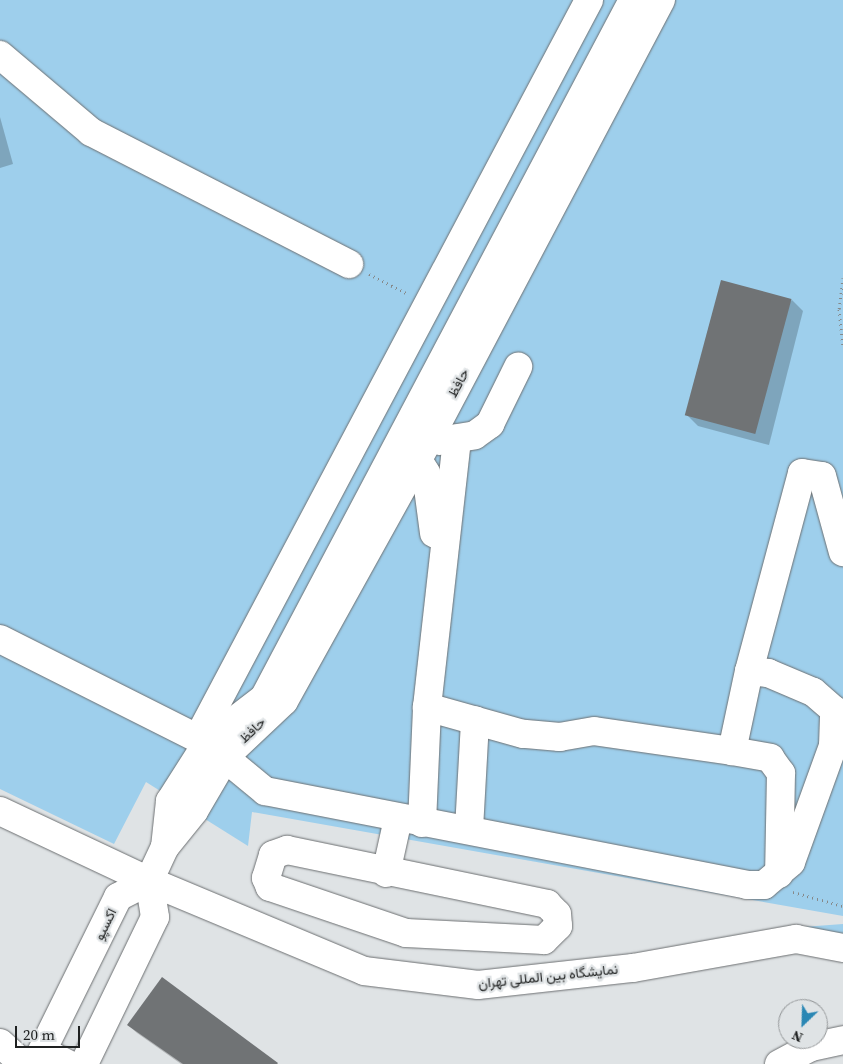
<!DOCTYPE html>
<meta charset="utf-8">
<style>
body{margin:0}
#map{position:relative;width:843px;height:1064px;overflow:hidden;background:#dfe3e5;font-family:"Source Serif 4",Vazirmatn,serif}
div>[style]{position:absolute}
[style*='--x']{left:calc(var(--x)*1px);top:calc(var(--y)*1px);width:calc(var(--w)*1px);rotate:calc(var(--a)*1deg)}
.green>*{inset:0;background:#9ecfec}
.shadow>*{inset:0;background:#0003}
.building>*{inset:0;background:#707375;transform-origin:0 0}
.path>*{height:3px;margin-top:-1.5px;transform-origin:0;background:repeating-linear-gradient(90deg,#858889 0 1px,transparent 0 5px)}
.roads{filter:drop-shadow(0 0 1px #6c6f71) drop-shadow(0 0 1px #6c6f71)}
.minor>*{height:28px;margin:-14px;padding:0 14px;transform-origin:14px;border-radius:14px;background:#fff}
span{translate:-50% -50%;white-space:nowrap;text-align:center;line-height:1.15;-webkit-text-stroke:4.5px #dfe3e5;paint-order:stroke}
.street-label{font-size:14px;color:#1f2121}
.north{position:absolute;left:778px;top:999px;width:50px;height:50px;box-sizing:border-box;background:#dfe3e5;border:1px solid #929597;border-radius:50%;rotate:204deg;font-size:14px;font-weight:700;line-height:20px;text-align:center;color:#1f2121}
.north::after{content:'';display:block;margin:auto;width:18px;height:22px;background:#2a87b4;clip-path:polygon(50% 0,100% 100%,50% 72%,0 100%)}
.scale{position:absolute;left:15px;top:1026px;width:65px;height:22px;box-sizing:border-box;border:2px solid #1f2121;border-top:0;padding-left:6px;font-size:15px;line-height:18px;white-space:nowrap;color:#1f2121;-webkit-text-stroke:4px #dfe3e5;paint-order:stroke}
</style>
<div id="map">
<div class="green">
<div style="clip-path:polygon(0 0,843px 0,843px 916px,252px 812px,248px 846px,146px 782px,114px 844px,0 789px)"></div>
<div style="clip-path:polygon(843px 924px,843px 939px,789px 928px)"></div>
</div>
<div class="shadow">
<div style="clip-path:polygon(0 117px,13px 164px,0 168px)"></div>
<div style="clip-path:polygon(792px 300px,803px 311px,769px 445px,698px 426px,687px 415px)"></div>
<div style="clip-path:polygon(162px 979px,278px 1064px,181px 1064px,137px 1033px,128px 1025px)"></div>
</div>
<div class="building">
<div style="left:721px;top:280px;width:73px;height:140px;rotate:15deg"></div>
<div style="clip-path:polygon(162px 977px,278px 1063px,277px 1064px,183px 1064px,127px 1025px)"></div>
</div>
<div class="path">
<div style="--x:369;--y:274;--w:42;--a:27.2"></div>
<div style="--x:843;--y:278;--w:31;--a:97"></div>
<div style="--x:839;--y:309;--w:39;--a:84"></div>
<div style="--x:793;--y:892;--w:52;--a:15.6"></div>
</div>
<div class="roads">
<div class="minor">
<div style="--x:0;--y:55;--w:119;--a:40.2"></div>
<div style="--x:91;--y:132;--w:290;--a:27.1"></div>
<div style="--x:439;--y:441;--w:36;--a:-9"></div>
<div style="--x:475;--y:435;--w:19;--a:-36"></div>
<div style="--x:490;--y:424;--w:64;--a:-63.8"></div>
<div style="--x:418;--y:460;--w:15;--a:58"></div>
<div style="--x:426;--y:473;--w:61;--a:82.4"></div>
<div style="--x:0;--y:639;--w:232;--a:26.7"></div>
<div style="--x:207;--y:743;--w:69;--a:122.5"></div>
<div style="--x:170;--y:801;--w:46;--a:96.2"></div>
<div style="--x:749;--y:671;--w:205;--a:-75"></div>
<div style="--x:802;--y:473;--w:20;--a:9"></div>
<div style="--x:822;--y:476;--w:79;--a:74.6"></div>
<div style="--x:217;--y:734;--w:59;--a:-37.5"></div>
<div style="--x:264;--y:698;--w:790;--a:-62.14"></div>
<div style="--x:198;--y:738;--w:835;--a:-62.08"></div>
<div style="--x:232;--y:750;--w:71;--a:-43.3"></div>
<div style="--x:284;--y:701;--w:295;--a:-61"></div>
<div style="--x:427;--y:443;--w:501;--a:-62.16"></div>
<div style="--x:732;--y:751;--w:39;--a:10"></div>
<div style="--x:770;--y:758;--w:19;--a:54"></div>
<div style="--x:781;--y:773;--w:101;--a:91.1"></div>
<div style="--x:0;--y:811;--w:165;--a:25.2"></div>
<div style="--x:149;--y:881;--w:233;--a:22.7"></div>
<div style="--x:364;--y:971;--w:115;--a:7"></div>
<div style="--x:478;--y:985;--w:156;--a:-6.3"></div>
<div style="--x:633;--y:968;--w:166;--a:-10.1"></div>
<div style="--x:796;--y:939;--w:48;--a:10.8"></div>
<div style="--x:422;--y:823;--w:116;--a:-87.5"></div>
<div style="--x:469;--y:829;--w:109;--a:-86.8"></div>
<div style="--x:287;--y:850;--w:266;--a:11.7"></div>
<div style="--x:547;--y:904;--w:14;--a:45"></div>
<div style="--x:557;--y:914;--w:12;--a:85"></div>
<div style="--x:558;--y:926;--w:20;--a:135"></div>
<div style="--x:544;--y:940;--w:138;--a:-177.1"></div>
<div style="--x:406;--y:933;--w:144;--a:-161.3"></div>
<div style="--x:270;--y:887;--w:10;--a:-114"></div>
<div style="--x:266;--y:878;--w:24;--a:-73"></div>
<div style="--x:273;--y:855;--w:15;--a:-20"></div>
<div style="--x:386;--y:873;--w:55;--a:-77.5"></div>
<div style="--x:149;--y:881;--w:38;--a:-65"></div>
<div style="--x:165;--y:847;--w:46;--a:-51.1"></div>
<div style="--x:194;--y:811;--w:61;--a:-59.7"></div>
<div style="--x:225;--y:758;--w:52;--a:39.5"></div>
<div style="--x:265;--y:791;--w:491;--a:11"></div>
<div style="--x:747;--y:885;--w:17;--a:0"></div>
<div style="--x:764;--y:885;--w:35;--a:-40"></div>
<div style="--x:791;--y:862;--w:123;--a:-70.1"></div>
<div style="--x:833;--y:746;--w:36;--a:-88"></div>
<div style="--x:834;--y:710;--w:28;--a:-139"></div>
<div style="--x:813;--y:692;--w:49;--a:-157.1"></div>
<div style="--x:768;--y:673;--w:19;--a:-174"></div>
<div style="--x:749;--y:671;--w:82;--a:102"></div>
<div style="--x:732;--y:751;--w:139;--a:-171.8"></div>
<div style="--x:594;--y:731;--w:35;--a:170"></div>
<div style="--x:560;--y:737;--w:37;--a:-175"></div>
<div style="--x:523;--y:734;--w:100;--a:-164.3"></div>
<div style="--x:427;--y:707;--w:270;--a:-83.6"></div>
<div style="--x:0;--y:1043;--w:31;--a:42"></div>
<div style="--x:40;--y:1055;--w:176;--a:-63.7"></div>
<div style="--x:118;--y:897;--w:35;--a:-27"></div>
<div style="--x:25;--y:1063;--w:26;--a:-18"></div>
<div style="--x:50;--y:1055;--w:20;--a:27"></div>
<div style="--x:84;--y:1064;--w:163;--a:-64.2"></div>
<div style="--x:155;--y:917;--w:36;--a:-99"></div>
<div style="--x:779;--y:1064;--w:36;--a:-28"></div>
<div style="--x:811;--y:1047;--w:33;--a:-12"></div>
</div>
</div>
<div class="street-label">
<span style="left:458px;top:383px;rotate:-62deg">حافظ</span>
<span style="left:252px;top:730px;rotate:-43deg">حافظ</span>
<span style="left:105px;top:924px;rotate:-64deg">اکسپو</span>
<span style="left:548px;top:976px;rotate:-6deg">نمایشگاه بین المللی تهران</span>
</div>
<div class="north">N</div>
<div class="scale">20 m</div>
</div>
